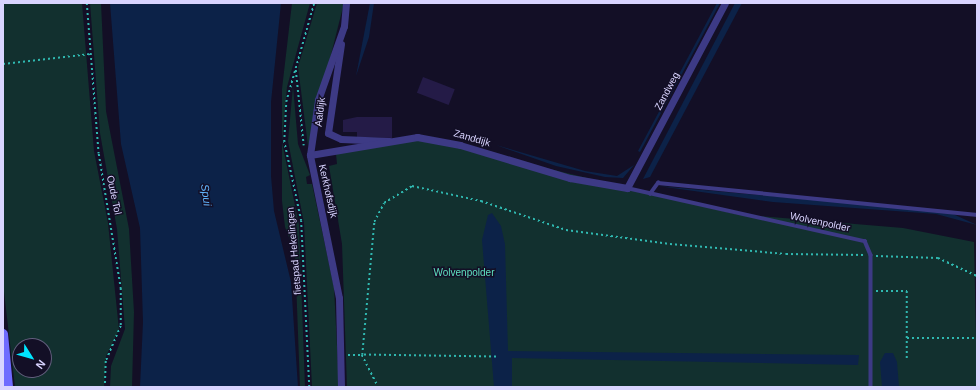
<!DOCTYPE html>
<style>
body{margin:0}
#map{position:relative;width:980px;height:390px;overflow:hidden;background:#130f26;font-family:Helvetica,sans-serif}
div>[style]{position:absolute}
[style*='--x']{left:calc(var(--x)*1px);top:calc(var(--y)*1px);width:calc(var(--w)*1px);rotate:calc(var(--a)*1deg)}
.green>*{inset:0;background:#12302f}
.water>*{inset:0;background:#0c2248}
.building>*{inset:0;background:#241b47;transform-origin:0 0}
.path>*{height:1.5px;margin-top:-0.75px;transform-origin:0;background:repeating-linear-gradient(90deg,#2fb8b0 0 2px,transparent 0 5px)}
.lane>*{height:3.5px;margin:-1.75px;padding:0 1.75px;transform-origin:1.75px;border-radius:1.75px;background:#3d3a85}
.street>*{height:7px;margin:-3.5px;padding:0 3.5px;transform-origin:3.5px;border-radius:3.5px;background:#3d3a85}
.secondary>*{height:10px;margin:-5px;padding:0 5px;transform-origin:5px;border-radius:5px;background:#6f6bff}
span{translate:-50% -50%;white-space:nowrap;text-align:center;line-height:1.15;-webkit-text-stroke:3px #130f26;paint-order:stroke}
.street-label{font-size:10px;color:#d9d4ff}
.park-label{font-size:10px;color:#5fe0c0}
.water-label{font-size:11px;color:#62b6ff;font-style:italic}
.frame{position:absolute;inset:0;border:4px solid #d9d4ff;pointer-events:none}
.north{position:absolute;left:12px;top:338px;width:40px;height:40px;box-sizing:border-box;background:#130f26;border:1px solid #625e7d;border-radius:50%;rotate:127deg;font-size:11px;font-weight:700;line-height:16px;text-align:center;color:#d9d4ff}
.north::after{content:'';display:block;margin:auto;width:14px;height:18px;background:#00e5ff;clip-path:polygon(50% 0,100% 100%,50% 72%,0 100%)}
</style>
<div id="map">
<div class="green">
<div style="clip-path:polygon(evenodd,3px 3px,82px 3px,94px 151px,108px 223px,119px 330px,106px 356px,104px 387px,15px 387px,3px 283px,3px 3px,20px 346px,44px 346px,44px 370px,20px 370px,20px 346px)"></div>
<div style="clip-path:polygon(90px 3px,101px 3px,106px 111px,129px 229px,134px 312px,132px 387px,110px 387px,111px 366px,125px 329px,117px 229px,100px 133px)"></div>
<div style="clip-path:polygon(292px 3px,310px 3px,287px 87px,282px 142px,299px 225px,305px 387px,300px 387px,295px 253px,285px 227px,282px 201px,282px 89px)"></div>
<div style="clip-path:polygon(317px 3px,344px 3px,308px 146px,298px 67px)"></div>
<div style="clip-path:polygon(293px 86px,298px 144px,310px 175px,306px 177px,307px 184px,312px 184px,334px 287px,339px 387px,312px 387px,304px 223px,288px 141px)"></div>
<div style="clip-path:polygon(415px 140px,448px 144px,735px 214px,903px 228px,974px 242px,977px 387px,347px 387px,342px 244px,329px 166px,337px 164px,336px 154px)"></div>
</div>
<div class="water">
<div style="clip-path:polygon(110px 3px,281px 3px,271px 102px,271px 176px,274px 211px,291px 282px,298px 387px,140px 387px,143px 322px,140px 228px,121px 144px)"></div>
<div style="clip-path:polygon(370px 3px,374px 3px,369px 37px,356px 76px)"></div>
<div style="clip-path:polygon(717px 3px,720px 3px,640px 152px,638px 151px)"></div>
<div style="clip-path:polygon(735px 3px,742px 3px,650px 177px,643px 179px)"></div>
<div style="clip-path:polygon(496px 145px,585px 171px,617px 176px,634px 165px,623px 178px,605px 177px,556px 166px)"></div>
<div style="clip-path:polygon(658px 186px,937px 211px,953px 214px,977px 225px,936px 214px,773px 202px)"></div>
<div style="clip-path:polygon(492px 213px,501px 226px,505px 244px,508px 351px,859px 355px,858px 365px,512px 358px,512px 387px,494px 387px,482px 240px,488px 215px)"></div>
<div style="clip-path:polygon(885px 353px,893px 353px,897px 362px,899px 387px,882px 387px,880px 362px)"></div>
</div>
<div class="building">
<div style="left:423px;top:77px;width:34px;height:17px;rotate:21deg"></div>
<div style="clip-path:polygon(357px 117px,392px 117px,392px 138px,357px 137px,357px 132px,343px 132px,343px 120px)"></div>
</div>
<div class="path">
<div style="--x:87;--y:3;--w:151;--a:85.5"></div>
<div style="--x:99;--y:154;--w:136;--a:80.7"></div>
<div style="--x:121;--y:288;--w:38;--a:90"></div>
<div style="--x:121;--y:326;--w:38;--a:113"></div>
<div style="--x:106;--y:361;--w:26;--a:92"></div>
<div style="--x:3;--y:64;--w:88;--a:-6.6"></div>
<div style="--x:296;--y:70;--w:76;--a:84"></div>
<div style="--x:876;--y:256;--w:62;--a:1.8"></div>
<div style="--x:938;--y:258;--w:43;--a:24.8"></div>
<div style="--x:876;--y:291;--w:31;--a:0"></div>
<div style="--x:907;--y:291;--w:69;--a:90"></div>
<div style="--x:907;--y:338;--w:70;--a:0"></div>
<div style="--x:348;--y:355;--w:14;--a:0"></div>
<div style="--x:362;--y:355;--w:36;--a:63"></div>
<div style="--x:496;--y:357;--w:134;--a:-179.1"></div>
<div style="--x:362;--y:355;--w:134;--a:-84.8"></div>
<div style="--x:374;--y:222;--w:21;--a:-62"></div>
<div style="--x:384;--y:203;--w:33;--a:-31"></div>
<div style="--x:412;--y:186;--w:71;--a:12.3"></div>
<div style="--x:481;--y:201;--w:90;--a:18.8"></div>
<div style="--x:566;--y:230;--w:105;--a:7.7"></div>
<div style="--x:670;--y:244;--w:116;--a:4.9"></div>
<div style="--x:786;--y:254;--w:80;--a:0.7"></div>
<div style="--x:309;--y:387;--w:166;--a:-92.8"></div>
<div style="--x:301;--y:221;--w:81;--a:-102.1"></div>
<div style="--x:284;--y:142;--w:40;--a:-87.1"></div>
<div style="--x:286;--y:102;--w:103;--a:-74.2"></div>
</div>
<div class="lane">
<div style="--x:627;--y:188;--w:244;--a:12.6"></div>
<div style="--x:865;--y:241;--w:15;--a:67"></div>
<div style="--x:871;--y:255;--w:132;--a:90"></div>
<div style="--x:650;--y:194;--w:14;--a:-54"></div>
<div style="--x:658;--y:183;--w:321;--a:5.7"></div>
</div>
<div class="street">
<div style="--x:341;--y:44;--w:90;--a:98.3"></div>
<div style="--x:328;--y:133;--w:14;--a:25"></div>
<div style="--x:341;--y:139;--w:48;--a:2.4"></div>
<div style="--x:310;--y:155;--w:109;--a:-9.5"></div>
<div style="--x:417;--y:137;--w:44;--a:10.5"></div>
<div style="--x:460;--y:145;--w:115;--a:16.7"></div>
<div style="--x:570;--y:178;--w:58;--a:10"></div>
<div style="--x:627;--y:188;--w:209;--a:-62.1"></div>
<div style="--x:341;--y:387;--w:89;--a:-91.3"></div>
<div style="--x:339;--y:298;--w:146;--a:-101.5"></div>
<div style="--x:310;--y:155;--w:56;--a:-81.7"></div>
<div style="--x:318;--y:100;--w:78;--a:-70.6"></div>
<div style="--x:344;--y:26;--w:23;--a:-85"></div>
</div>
<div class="secondary">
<div style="--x:3;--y:334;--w:53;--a:84.6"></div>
</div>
<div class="street-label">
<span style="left:667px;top:91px;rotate:-62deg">Zandweg</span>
<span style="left:320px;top:112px;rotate:-83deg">Aaldijk</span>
<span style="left:472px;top:138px;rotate:16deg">Zanddijk</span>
<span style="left:328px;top:191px;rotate:77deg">Kerkhofsdijk</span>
<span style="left:114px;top:195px;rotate:78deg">Oude Tol</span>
<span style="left:820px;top:222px;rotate:12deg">Wolvenpolder</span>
<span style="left:294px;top:251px;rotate:-95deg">fietspad Hekelingen</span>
</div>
<div class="park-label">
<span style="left:464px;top:273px">Wolvenpolder</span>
</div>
<div class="water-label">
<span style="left:206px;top:195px;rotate:83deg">Spui</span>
</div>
<div class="frame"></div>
<div class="north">N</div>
</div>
